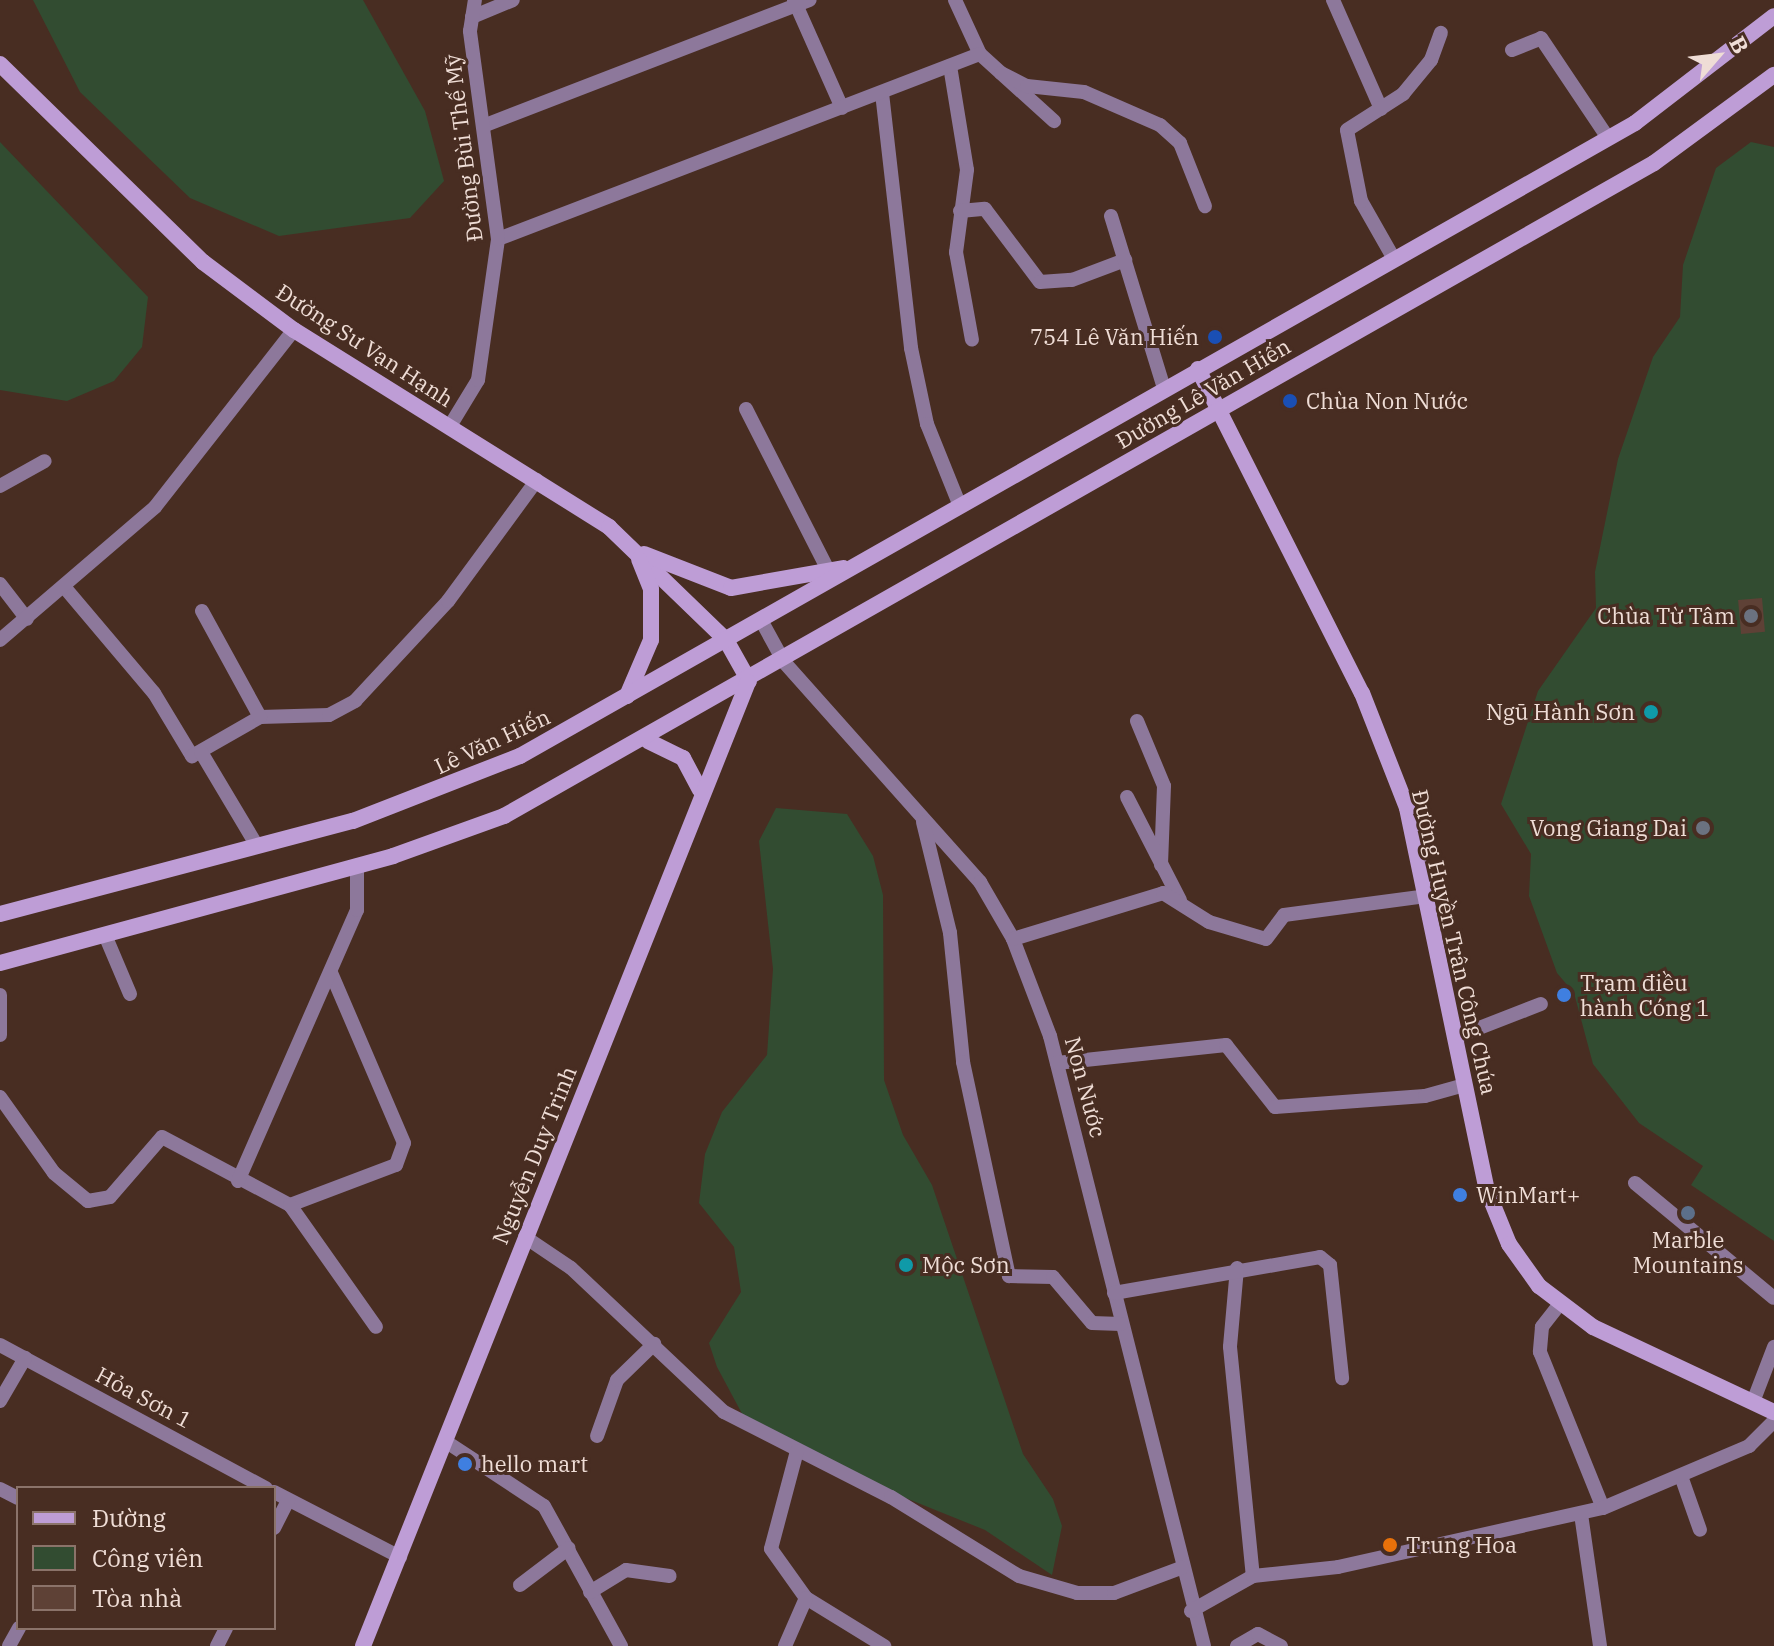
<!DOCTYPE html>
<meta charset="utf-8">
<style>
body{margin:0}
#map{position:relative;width:1774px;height:1646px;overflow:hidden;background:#482d22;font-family:"IBM Plex Serif",serif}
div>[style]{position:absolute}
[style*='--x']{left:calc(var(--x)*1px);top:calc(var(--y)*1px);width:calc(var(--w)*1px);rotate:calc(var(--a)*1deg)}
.green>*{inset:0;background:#324c31}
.building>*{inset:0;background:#5e4136;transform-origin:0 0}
.street>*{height:14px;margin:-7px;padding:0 7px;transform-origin:7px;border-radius:7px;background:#8d789b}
.secondary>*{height:16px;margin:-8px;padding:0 8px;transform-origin:8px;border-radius:8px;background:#be9dd6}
.dots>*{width:22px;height:22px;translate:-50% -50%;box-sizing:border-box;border:4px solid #482d22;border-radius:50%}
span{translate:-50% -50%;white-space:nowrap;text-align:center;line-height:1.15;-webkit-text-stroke:6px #482d22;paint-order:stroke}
.street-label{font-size:22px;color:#efddd6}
.poi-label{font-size:22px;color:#efddd6}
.right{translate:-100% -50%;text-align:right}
.left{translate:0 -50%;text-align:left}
.legend{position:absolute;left:16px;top:1486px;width:260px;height:144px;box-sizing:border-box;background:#482d22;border:2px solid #8b736a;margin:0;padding:10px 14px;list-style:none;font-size:24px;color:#efddd6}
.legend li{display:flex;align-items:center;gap:16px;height:40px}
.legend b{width:40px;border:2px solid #8b736a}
.north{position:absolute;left:1678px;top:16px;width:80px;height:80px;-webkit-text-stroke:6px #482d22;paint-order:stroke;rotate:62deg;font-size:22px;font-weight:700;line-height:32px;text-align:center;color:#efddd6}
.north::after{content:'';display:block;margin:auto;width:28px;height:36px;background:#efddd6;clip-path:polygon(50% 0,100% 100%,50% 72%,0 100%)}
</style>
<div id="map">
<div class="green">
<div style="clip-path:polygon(33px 0,363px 0,425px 111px,444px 181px,410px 218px,279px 236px,190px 198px,80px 92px)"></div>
<div style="clip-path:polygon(0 142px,148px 297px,142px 347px,114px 381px,67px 401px,0 390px)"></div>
<div style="clip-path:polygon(1751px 142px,1774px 147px,1774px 1241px,1691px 1185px,1703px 1166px,1639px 1123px,1593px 1064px,1574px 993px,1557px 973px,1529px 896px,1531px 854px,1501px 804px,1538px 691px,1596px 608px,1595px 572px,1618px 459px,1653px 357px,1680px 317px,1683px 265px,1716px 168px)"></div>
<div style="clip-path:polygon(776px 808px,847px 814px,873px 856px,883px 895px,884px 1080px,903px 1135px,932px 1185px,1023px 1454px,1053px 1499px,1062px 1526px,1052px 1575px,985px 1530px,851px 1476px,747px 1423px,717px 1367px,709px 1343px,741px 1292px,734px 1247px,699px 1203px,705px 1154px,722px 1112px,767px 1055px,773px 969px,759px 841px)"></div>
</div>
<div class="building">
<div style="left:1762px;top:598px;width:34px;height:24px;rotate:85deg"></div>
</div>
<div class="street">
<div style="--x:794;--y:0;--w:118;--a:66"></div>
<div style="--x:955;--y:0;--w:60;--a:65.2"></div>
<div style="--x:980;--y:54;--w:100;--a:42.2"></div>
<div style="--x:1333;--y:0;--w:119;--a:66.2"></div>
<div style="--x:472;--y:17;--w:44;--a:-22.5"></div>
<div style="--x:1512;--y:50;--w:31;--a:-22"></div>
<div style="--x:1541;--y:38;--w:120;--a:56.2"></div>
<div style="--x:950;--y:66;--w:105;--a:80.7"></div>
<div style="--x:967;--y:170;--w:83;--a:97.6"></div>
<div style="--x:956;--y:252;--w:89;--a:79.7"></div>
<div style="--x:1001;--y:73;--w:29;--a:27"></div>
<div style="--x:1027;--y:86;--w:57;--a:6"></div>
<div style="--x:1084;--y:92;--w:83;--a:23.5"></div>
<div style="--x:1160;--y:125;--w:27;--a:42"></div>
<div style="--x:1180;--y:143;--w:68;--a:68.4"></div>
<div style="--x:882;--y:93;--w:257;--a:83.5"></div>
<div style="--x:911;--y:348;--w:78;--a:78.1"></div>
<div style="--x:927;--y:424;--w:88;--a:68.1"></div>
<div style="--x:483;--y:126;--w:350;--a:-21.1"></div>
<div style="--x:960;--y:211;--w:25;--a:-5"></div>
<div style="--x:985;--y:209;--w:91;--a:53"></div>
<div style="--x:1040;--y:282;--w:32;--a:-4"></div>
<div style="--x:1072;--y:280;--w:57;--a:-20.7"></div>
<div style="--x:1111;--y:216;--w:180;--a:72.9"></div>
<div style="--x:498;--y:239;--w:516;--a:-21"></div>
<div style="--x:1394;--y:259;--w:67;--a:-119.6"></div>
<div style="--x:1361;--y:201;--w:72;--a:-101.2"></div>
<div style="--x:1347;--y:130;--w:67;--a:-32.7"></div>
<div style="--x:1403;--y:94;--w:44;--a:-50.5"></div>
<div style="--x:1431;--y:60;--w:29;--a:-70"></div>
<div style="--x:746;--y:409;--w:181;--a:63"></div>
<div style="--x:450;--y:426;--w:54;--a:-58.7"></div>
<div style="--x:478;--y:380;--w:142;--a:-81.9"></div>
<div style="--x:498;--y:239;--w:210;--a:-97.7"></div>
<div style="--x:470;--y:31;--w:31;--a:-81"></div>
<div style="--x:0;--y:486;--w:51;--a:-29.1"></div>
<div style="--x:0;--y:584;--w:44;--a:52.4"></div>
<div style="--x:66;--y:589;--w:136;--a:49.8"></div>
<div style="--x:154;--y:693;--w:74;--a:58.9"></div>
<div style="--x:192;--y:756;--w:78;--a:-29.8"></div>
<div style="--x:260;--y:717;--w:69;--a:-1.7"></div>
<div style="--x:329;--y:715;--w:30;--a:-28"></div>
<div style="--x:355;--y:701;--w:137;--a:-47.1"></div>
<div style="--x:448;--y:601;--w:150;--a:-53.7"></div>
<div style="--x:202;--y:611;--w:121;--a:61.3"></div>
<div style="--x:761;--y:620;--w:48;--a:61.3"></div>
<div style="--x:784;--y:662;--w:295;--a:48.3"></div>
<div style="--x:980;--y:882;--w:66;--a:59.9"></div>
<div style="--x:1013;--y:939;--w:104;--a:69.1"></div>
<div style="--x:1050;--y:1036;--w:629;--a:75.83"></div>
<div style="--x:0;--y:640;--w:204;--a:-40.6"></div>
<div style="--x:155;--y:507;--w:225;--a:-51.9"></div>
<div style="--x:1137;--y:721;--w:70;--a:67.4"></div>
<div style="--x:1164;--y:786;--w:79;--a:92.2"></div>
<div style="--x:201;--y:752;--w:109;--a:59.2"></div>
<div style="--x:1127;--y:797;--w:116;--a:62.8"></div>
<div style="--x:923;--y:822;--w:114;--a:76.3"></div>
<div style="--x:950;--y:933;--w:130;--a:84.2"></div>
<div style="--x:963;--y:1062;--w:219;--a:77.9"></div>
<div style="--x:1009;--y:1276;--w:44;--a:1.3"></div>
<div style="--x:1053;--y:1277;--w:60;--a:49.7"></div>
<div style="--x:1092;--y:1323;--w:29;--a:2"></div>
<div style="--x:105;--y:935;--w:64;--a:67"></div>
<div style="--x:1013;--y:939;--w:157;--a:-17"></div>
<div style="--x:1163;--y:893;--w:54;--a:32.2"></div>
<div style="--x:1209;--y:922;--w:59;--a:16.6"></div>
<div style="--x:1266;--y:939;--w:30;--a:-53"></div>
<div style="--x:1284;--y:915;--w:143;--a:-7.6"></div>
<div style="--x:0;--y:995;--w:40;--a:90"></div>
<div style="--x:1456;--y:1037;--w:91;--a:-21.2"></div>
<div style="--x:1057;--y:1063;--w:170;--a:-6.1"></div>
<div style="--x:1226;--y:1045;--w:79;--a:51.7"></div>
<div style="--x:1275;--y:1107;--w:150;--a:-4.2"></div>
<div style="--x:1425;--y:1096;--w:41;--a:-15.4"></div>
<div style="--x:0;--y:1097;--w:93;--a:54.6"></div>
<div style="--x:54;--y:1173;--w:44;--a:39.5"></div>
<div style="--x:88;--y:1201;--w:22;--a:-10"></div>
<div style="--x:110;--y:1197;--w:79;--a:-49.1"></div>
<div style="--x:162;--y:1137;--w:145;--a:28"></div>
<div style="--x:290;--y:1205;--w:113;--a:-20.7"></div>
<div style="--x:396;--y:1165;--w:23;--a:-70"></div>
<div style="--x:404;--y:1143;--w:185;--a:-113.2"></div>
<div style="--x:238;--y:1181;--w:296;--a:-66.3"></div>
<div style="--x:357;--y:910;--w:44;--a:-90"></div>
<div style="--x:1635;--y:1183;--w:180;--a:39.6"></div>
<div style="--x:290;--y:1205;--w:149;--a:54.8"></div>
<div style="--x:525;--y:1237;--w:55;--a:34"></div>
<div style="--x:571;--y:1268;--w:210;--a:43.3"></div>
<div style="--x:724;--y:1412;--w:187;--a:27"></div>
<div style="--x:891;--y:1497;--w:150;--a:31.7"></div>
<div style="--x:1019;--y:1576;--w:60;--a:16.3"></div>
<div style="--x:1077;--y:1593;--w:37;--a:0"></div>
<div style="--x:1114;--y:1593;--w:72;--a:-20.5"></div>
<div style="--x:1237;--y:1268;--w:79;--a:95.1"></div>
<div style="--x:1230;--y:1347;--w:230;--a:84.3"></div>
<div style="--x:1114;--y:1293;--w:209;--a:-9.9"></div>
<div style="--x:1320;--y:1257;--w:13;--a:39"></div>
<div style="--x:1330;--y:1265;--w:114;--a:83.9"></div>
<div style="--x:1559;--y:1305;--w:28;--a:128"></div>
<div style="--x:1542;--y:1327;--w:25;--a:95"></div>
<div style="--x:1540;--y:1352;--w:168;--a:68"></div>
<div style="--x:0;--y:1345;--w:302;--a:28.3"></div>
<div style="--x:0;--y:1401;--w:50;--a:-59.8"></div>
<div style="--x:1753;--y:1402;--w:59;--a:-69.1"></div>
<div style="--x:597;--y:1436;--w:59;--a:-70.3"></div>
<div style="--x:617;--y:1380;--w:52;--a:-44.2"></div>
<div style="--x:445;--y:1441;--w:118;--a:33.3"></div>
<div style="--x:544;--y:1506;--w:160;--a:61.2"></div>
<div style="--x:797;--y:1451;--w:101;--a:104.9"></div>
<div style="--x:771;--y:1549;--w:60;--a:54.5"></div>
<div style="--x:806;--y:1598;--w:92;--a:31.6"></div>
<div style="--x:1681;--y:1476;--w:57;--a:70.6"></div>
<div style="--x:0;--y:1489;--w:20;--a:27"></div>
<div style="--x:274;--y:1492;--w:142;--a:27.3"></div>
<div style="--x:1581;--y:1514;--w:133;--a:81.8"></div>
<div style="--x:274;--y:1528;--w:31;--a:-63"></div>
<div style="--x:520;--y:1585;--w:61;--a:-37.1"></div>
<div style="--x:590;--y:1592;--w:42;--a:-31.4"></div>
<div style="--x:626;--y:1570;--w:44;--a:7.8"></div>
<div style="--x:1191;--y:1611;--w:71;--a:-29.4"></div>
<div style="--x:1253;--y:1576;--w:85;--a:-6"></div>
<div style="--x:1338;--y:1567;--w:271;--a:-12.6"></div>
<div style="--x:1603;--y:1508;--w:159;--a:-23"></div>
<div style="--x:1749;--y:1446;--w:35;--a:-45"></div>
<div style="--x:9;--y:1646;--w:21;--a:-61"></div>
<div style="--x:217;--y:1646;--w:20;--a:-63"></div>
<div style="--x:785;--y:1646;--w:52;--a:-66.4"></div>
<div style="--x:1237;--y:1646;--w:24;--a:-30"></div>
<div style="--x:1258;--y:1634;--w:26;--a:28"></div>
</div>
<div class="secondary">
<div style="--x:0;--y:64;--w:284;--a:44.3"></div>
<div style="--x:203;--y:262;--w:114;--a:36.8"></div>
<div style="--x:294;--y:330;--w:372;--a:32"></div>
<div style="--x:609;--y:527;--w:163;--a:44"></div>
<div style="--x:726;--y:640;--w:47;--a:60.7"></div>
<div style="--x:1198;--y:369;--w:363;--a:63.2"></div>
<div style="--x:1362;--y:693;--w:123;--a:68.6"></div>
<div style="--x:1407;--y:808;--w:390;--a:78.2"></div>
<div style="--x:1487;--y:1190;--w:58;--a:67.8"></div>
<div style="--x:1509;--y:1244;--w:52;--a:54.5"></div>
<div style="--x:1539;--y:1286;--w:68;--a:37.2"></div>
<div style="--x:1593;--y:1327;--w:200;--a:25.2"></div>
<div style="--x:644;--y:554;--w:93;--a:21.3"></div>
<div style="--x:731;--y:588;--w:114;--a:-10.1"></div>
<div style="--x:627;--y:696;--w:61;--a:-66.8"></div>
<div style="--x:651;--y:640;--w:51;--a:-90"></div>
<div style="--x:651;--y:589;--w:32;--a:-112"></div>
<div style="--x:648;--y:741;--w:39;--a:26"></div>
<div style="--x:683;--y:758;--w:36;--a:62"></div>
<div style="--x:0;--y:914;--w:365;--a:-14.8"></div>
<div style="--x:353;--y:821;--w:179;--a:-21.3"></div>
<div style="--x:520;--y:756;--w:1282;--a:-29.58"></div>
<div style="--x:1635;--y:123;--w:175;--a:-37.6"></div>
<div style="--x:0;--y:963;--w:407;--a:-15.2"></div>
<div style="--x:393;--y:856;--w:118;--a:-19.8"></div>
<div style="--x:504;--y:816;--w:1322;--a:-29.59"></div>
<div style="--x:1654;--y:163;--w:149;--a:-36.3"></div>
<div style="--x:363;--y:1646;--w:1038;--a:-68.23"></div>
</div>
<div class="dots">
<div style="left:1215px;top:337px;background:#1a4fb4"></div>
<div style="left:1290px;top:401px;background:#1a4fb4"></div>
<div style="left:1751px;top:616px;background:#6b7280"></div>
<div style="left:1651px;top:712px;background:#0f9aa8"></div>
<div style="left:1703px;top:828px;background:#6b7280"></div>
<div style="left:1564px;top:995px;background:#3f7fe0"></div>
<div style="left:1460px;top:1195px;background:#3f7fe0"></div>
<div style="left:1688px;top:1213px;background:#5c6f8a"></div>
<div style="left:906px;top:1265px;background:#0f9aa8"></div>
<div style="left:465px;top:1464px;background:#3f7fe0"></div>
<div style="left:1390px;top:1545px;background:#e8710a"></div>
</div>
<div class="street-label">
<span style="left:463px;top:148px;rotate:-97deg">Đường Bùi Thế Mỹ</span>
<span style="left:365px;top:345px;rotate:33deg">Đường Sư Vạn Hạnh</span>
<span style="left:1203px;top:393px;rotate:-30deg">Đường Lê Văn Hiến</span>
<span style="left:492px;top:741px;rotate:-25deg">Lê Văn Hiến</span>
<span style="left:1455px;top:942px;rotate:77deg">Đường Huyền Trân Công Chúa</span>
<span style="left:1086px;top:1087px;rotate:75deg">Non Nước</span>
<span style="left:534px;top:1155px;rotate:-68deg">Nguyễn Duy Trinh</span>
<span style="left:144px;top:1397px;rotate:28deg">Hỏa Sơn 1</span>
</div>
<div class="poi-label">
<span class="right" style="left:1199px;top:337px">754 Lê Văn Hiến</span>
<span class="left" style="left:1306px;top:401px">Chùa Non Nước</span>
<span class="right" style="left:1735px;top:616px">Chùa Từ Tâm</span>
<span class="right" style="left:1635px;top:712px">Ngũ Hành Sơn</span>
<span class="right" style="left:1687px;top:828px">Vong Giang Dai</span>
<span class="left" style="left:1580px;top:995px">Trạm điều<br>hành Cóng 1</span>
<span class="left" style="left:1476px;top:1195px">WinMart+</span>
<span style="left:1688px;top:1252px">Marble<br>Mountains</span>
<span class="left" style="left:922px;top:1265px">Mộc Sơn</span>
<span class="left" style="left:481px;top:1464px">hello mart</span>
<span class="left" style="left:1406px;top:1545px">Trung Hoa</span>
</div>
<ul class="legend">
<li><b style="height:10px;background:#be9dd6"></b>Đường</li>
<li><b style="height:22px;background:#324c31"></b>Công viên</li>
<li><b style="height:22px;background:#5e4136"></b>Tòa nhà</li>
</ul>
<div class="north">B</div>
</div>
